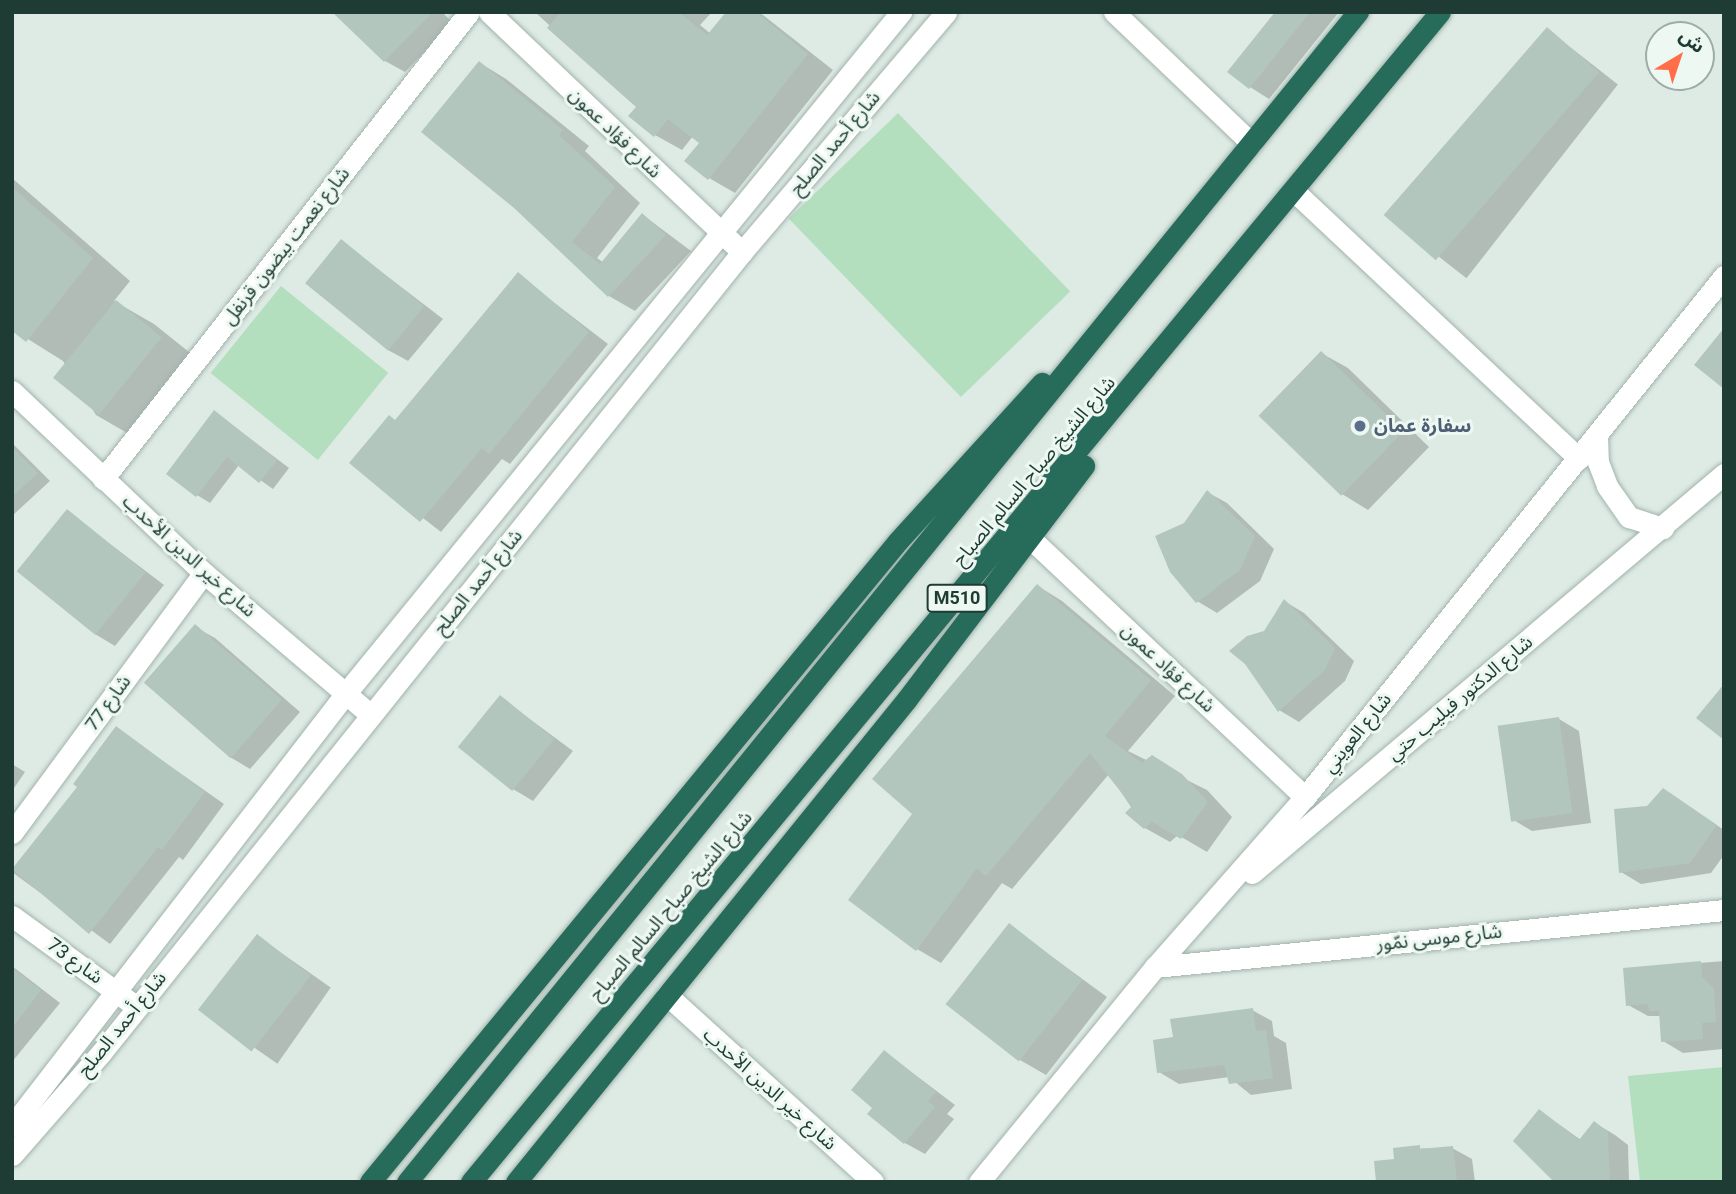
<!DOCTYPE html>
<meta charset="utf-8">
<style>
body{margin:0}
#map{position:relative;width:1736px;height:1194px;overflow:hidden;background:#deebe5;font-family:Roboto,"Noto Sans Arabic",sans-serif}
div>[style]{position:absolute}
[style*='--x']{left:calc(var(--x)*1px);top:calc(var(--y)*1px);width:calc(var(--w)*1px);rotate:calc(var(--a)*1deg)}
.green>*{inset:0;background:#b4dfbe;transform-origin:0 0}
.shadow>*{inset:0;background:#0003;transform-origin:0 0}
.building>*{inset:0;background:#b3c6be;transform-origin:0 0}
.roads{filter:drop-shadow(0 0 2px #a1b3ac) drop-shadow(0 0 2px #a1b3ac)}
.street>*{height:21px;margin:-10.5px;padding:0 10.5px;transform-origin:10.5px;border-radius:10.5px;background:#fff}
.secondary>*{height:21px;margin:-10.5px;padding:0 10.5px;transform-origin:10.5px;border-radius:10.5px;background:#fff}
.highway>*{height:21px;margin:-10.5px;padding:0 10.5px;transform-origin:10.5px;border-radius:10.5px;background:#276b5b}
.dots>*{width:19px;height:19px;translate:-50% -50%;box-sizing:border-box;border:4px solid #eef8f3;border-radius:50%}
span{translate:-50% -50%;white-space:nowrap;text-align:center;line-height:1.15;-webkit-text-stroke:6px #eef8f3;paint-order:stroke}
.shield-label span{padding:2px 5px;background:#eef8f3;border:2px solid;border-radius:5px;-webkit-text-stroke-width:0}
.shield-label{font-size:18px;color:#1e3c33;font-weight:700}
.street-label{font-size:19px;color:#1e3c33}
.service-label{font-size:19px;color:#4e5e75;font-weight:700}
.left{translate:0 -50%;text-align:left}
.frame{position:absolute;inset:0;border:14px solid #1e3c33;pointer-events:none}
.north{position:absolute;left:1645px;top:21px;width:70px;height:70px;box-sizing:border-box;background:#eef8f3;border:2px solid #9bada6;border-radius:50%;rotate:39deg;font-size:19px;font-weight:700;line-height:28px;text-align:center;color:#1e3c33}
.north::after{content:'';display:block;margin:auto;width:24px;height:32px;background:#ff6e48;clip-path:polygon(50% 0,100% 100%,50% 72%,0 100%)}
</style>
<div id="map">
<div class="green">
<div style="left:898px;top:113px;width:248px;height:152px;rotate:46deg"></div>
<div style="left:281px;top:286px;width:138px;height:112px;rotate:39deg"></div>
<div style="clip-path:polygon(1724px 1067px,1724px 1182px,1640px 1182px,1628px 1076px)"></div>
</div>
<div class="shadow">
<div style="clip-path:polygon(335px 12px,442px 12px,453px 23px,405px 72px,385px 61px)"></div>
<div style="clip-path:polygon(535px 12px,712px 12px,700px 25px,711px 34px,728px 12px,759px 12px,833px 70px,735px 193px,709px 178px,701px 143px,693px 136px,682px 150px,655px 135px,638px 107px)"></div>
<div style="clip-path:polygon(1278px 12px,1339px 12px,1269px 99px,1250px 87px)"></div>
<div style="left:1547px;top:29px;width:90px;height:246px;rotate:38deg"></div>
<div style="clip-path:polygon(480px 63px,506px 79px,589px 146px,585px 151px,640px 203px,597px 258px,604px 263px,643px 215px,691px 251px,635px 311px,609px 296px,515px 207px)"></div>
<div style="clip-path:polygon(12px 178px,130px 281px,114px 301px,154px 324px,199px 360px,134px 437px,96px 415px,63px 361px,12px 329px)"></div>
<div style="clip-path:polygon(341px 241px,443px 319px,408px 361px,388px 350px)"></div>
<div style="clip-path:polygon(518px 275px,608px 344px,510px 464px,502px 459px,441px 532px,351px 462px,397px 421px)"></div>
<div style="clip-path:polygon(1321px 353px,1348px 368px,1429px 447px,1368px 510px,1342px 494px,1260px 415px)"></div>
<div style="clip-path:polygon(215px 412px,289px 468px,273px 489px,239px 465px,210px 503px,197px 495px)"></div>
<div style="clip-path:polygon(12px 443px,50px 481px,12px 516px)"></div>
<div style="clip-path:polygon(1207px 492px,1227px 503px,1274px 549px,1260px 581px,1217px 613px,1197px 601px,1185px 524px)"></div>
<div style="clip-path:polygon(68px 512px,164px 585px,115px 646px,95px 634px)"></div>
<div style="clip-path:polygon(1038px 586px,1062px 601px,1175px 696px,1128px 751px,1207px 790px,1232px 817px,1207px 852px,1178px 835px,1170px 842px,1145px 828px,1109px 774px,1012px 889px,1002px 883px,941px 963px,917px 949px,915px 813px)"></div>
<div style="clip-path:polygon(1284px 601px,1304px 613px,1354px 661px,1345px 681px,1299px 722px,1279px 710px,1265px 633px)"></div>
<div style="clip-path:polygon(195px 627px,215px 638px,300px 712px,250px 769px,230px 757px)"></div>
<div style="clip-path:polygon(500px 697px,573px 751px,533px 801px,513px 789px)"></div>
<div style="clip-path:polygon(1559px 719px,1579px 731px,1591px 823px,1532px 831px,1512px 819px)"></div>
<div style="clip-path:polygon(116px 728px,224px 804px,183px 860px,179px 857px,110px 944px,12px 872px,79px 786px)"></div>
<div style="clip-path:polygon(12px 764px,25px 772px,12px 791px)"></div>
<div style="clip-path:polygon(1664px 790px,1724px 830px,1724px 855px,1711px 873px,1641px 884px,1621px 872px,1648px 808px)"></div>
<div style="clip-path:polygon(1010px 926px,1107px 997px,1046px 1075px,1020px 1060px)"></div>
<div style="left:257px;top:936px;width:90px;height:93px;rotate:35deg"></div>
<div style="clip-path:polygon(1724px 961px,1723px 1049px,1683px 1053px,1663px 1041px,1661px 1016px,1648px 1016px,1628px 1005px,1625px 969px)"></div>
<div style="clip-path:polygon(12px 966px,60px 1003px,12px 1062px)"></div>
<div style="clip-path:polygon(1252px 1010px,1272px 1021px,1274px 1036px,1286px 1043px,1292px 1089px,1251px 1095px,1229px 1077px,1179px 1084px,1159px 1072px,1175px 1039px)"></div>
<div style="clip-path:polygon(885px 1052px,955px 1105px,947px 1114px,954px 1119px,925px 1154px,905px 1143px,875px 1108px)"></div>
<div style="clip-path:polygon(1540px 1111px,1581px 1140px,1595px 1123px,1615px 1135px,1628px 1145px,1629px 1182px,1557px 1182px)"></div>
<div style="clip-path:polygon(1452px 1148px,1472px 1159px,1475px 1182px,1378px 1182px,1396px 1161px,1395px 1149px)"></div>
</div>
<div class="building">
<div style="clip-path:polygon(332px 12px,433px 12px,384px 62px)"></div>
<div style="clip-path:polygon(561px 12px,679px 12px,707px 35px,726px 12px,756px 12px,808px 54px,708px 180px,684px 161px,699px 143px,668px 119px,654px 137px,628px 116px,636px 107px,547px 28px)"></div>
<div style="clip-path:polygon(1275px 12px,1310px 12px,1249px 89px,1227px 72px)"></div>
<div style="left:1547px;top:27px;width:69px;height:249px;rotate:41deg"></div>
<div style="clip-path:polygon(479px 61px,563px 130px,559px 135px,615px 187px,572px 242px,600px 264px,642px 213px,666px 235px,608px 297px,514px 208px,421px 132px)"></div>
<div style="clip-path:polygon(12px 187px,93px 258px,26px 342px,12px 331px)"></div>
<div style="left:341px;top:239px;width:107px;height:57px;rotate:39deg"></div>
<div style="clip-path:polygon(518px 272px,589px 332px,489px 454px,482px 448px,420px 522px,349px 463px,389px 415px,395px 420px)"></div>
<div style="left:116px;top:300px;width:59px;height:100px;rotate:39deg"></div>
<div style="clip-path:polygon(1724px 328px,1724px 389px,1694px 365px)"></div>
<div style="left:1321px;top:351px;width:115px;height:90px;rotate:44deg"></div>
<div style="clip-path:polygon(214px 410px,277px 460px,259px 483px,227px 457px,196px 497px,166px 474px)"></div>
<div style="clip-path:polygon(12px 447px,38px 473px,12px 497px)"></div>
<div style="clip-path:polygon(1207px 490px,1255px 536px,1240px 570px,1196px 603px,1170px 572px,1155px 536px,1184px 523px)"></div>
<div style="left:67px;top:509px;width:101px;height:80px;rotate:39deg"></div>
<div style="clip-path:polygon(1037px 584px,1151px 680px,1105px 736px,1142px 763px,1152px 755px,1182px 774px,1208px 802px,1181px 839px,1152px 822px,1144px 829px,1125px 813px,1132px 806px,1090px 753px,986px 876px,977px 868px,916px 951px,848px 900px,912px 814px,872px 779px)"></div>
<div style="clip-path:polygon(1284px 599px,1335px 648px,1325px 670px,1278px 712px,1245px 664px,1229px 651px,1247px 636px,1264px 631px)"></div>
<div style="left:195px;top:624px;width:115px;height:78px;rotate:41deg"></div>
<div style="clip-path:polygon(1724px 684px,1724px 740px,1696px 718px)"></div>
<div style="left:500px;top:695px;width:70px;height:67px;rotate:39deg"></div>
<div style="left:1559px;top:717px;width:97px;height:62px;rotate:82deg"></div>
<div style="clip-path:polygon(116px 726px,205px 792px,162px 850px,158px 847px,89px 934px,12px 869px,77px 787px,73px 784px)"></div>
<div style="clip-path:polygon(1663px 788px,1717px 825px,1690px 863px,1619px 873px,1614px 809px,1647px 806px)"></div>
<div style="left:1009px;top:923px;width:93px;height:103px;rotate:38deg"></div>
<div style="left:257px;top:934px;width:68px;height:96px;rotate:38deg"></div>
<div style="clip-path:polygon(1701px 961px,1702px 977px,1714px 988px,1716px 1022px,1702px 1023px,1703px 1039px,1661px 1042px,1659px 1011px,1649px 1011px,1648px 1004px,1626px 1006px,1623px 968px)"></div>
<div style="clip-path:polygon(12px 968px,41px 990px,12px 1028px)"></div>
<div style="clip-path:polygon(1253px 1008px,1256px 1031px,1266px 1030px,1273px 1078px,1229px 1084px,1224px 1065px,1157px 1073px,1153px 1040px,1173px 1037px,1170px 1019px)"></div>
<div style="clip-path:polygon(884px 1050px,936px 1092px,928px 1101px,935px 1107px,904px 1144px,867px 1114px,872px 1108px,851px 1090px)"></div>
<div style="clip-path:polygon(1539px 1109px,1579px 1140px,1594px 1121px,1608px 1132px,1610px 1182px,1554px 1182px,1513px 1141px)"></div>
<div style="clip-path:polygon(1420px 1145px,1420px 1149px,1453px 1146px,1457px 1182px,1376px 1182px,1374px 1161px,1394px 1159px,1393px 1148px)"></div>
</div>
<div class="roads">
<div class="street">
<div style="--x:489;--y:12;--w:349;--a:43.5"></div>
<div style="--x:1114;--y:12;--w:190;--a:43.7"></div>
<div style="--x:1294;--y:191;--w:391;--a:43.2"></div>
<div style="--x:12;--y:391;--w:265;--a:43.5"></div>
<div style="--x:204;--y:573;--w:219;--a:40.4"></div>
<div style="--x:1597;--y:436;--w:26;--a:88"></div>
<div style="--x:1598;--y:462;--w:26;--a:69"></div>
<div style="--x:1607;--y:486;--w:38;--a:55"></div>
<div style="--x:1629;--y:517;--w:36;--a:18"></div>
<div style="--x:103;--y:479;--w:593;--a:-51.91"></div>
<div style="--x:1030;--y:538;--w:378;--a:43.3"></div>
<div style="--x:12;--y:833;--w:323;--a:-53.6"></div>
<div style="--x:1252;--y:873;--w:618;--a:-40.21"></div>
<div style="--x:12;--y:916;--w:155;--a:36.1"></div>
<div style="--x:1155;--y:967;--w:572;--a:-5.72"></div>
<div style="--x:979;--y:1182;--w:278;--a:-50.7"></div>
<div style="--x:1155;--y:967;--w:227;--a:-48.6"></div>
<div style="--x:1305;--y:797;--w:669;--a:-51.19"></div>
</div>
<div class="secondary">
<div style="--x:667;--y:995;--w:278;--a:42.2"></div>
<div style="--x:12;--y:1126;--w:547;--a:-52.35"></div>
<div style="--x:346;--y:693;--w:879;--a:-50.82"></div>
<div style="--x:12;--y:1155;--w:135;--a:-48.9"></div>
<div style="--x:101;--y:1053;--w:1026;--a:-51.33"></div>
<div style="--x:742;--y:252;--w:315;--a:-49.6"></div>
</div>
<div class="highway">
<div style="--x:370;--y:1182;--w:830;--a:-50.52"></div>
<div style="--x:898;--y:541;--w:214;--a:-47.7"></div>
<div style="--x:407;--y:1182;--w:1508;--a:-50.9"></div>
<div style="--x:471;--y:1182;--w:1519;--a:-50.37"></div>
<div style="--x:516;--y:1182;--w:621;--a:-51.01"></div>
<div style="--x:907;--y:699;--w:293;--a:-52.8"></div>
</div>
</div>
<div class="dots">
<div style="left:1360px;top:426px;background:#5c6f8a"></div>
</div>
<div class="shield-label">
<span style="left:957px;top:598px">M510</span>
</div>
<div class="street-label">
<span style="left:615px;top:133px;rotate:44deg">شارع فؤاد عمون</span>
<span style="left:835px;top:143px;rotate:-50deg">شارع أحمد الصلح</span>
<span style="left:286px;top:246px;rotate:-52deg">شارع نعمت بيضون قرنفل</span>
<span style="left:1034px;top:471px;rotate:-50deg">شارع الشيخ صباح السالم الصباح</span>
<span style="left:189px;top:556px;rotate:42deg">شارع خير الدين الأحدب</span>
<span style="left:478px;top:582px;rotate:-51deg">شارع أحمد الصلح</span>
<span style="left:1168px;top:668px;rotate:43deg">شارع فؤاد عمون</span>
<span style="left:1460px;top:698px;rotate:-40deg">شارع الدكتور فيليب حتي</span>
<span style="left:108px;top:703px;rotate:-54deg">شارع 77</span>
<span style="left:1357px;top:733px;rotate:-51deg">شارع العويني</span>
<span style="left:671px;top:906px;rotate:-50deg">شارع الشيخ صباح السالم الصباح</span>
<span style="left:1439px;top:938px;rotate:-6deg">شارع موسى نمّور</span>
<span style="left:75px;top:961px;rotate:36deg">شارع 73</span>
<span style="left:122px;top:1024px;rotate:-51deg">شارع أحمد الصلح</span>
<span style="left:770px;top:1089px;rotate:42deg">شارع خير الدين الأحدب</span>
</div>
<div class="service-label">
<span class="left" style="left:1374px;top:426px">سفارة عمان</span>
</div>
<div class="frame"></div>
<div class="north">ش</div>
</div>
